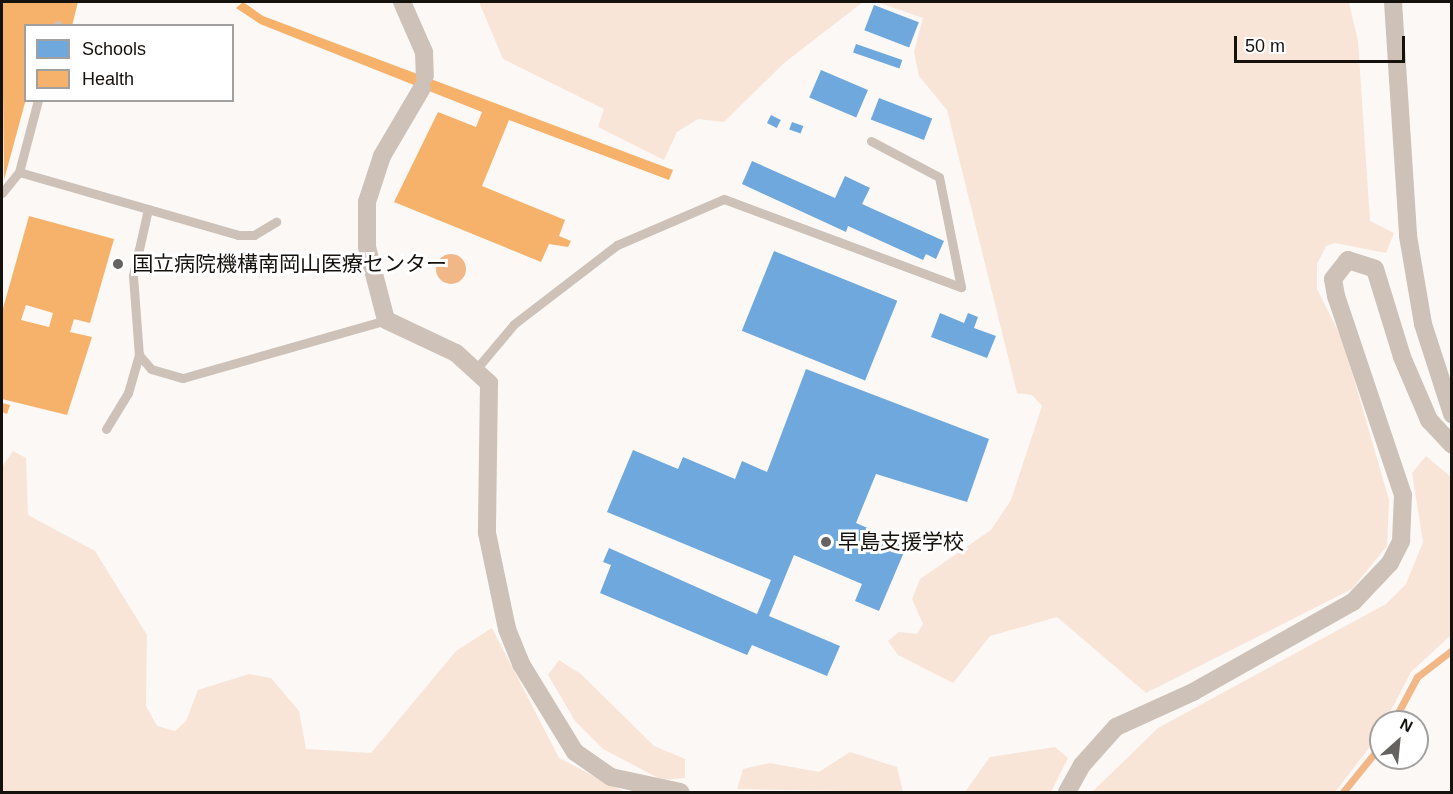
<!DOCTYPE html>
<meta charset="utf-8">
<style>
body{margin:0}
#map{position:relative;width:1453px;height:794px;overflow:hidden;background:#fbf8f6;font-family:Arial,"Noto Sans JP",sans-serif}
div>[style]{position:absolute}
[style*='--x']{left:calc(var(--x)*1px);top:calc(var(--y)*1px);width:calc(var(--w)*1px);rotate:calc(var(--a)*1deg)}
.green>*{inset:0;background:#f9e5d7}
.water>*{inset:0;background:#f1b786}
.round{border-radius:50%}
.schools>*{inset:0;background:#6fa8dc;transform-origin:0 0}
.health>*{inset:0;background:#f6b26b}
.stream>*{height:7px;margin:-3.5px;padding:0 3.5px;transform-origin:3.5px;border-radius:3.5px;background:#f1b786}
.lane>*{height:9px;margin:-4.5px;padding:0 4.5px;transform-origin:4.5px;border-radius:4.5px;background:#cdc1b8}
.street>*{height:18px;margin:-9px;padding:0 9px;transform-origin:9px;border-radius:9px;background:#cdc1b8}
.dots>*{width:16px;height:16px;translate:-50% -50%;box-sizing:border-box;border:3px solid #fff;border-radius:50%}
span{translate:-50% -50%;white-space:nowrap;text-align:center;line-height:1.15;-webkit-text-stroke:6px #fff;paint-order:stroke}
.poi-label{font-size:21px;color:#15110d}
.left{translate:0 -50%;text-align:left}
.frame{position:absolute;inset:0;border:3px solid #15110d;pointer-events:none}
.legend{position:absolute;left:24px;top:24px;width:210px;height:78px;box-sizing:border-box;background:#fff;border:2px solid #a1a09e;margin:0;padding:8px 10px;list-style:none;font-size:18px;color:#15110d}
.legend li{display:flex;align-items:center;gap:12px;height:30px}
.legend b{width:30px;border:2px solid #a1a09e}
.north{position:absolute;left:1369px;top:710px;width:60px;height:60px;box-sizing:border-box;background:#fff;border:2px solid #a1a09e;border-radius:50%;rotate:27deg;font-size:16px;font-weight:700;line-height:24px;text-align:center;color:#15110d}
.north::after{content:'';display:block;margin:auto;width:21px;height:27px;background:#66625f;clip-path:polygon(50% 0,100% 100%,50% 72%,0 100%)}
.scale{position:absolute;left:1234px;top:36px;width:171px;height:27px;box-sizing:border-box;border:3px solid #15110d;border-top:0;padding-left:8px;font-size:18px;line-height:21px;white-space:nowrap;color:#15110d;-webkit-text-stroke:4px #fff;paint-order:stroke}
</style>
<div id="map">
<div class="green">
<div style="clip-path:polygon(479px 2px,863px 2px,784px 63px,724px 122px,698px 119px,677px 132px,664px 160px,598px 127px,604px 109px,503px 59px)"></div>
<div style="clip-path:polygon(877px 2px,1349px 3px,1358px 41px,1370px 221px,1394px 233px,1386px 253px,1335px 243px,1326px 246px,1317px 264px,1317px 289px,1343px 341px,1389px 500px,1387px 546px,1352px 589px,1146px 693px,1057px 617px,990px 636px,953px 683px,898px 655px,888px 641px,899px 632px,917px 634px,923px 624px,912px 599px,920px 579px,991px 530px,1011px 500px,1042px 406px,1032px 395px,1017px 393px,947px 110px,919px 76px,914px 52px,923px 18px)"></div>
<div style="clip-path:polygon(13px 451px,26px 458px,28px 515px,95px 551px,147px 635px,146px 706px,157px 726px,175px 731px,186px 721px,198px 690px,249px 674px,271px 678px,299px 711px,306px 749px,371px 753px,456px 651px,492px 628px,559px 758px,625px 792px,2px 792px,2px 467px)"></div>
<div style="clip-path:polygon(1426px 456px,1451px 477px,1451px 635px,1411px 672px,1376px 739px,1335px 792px,1092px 792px,1158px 728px,1386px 604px,1406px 584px,1423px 542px,1412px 473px)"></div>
<div style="clip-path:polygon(559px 660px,581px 674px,654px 746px,685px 759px,685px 778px,662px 780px,603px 749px,575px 721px,548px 675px)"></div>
<div style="clip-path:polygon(1055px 747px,1068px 758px,1051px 792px,965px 792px,990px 757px)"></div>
<div style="clip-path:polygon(850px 752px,897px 767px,903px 792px,737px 789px,743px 769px,770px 763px,819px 772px)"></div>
</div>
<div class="water">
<div class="round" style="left:436px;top:254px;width:30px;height:30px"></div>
</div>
<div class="schools">
<div style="left:874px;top:5px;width:48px;height:27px;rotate:21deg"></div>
<div style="left:856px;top:44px;width:49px;height:9px;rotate:19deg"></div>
<div style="left:821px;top:70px;width:51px;height:30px;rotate:23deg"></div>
<div style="left:879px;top:98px;width:57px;height:23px;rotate:21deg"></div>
<div style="left:771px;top:115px;width:11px;height:9px;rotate:27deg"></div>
<div style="left:792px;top:122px;width:12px;height:8px;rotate:20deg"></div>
<div style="clip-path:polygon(752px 161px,835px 198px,845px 176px,870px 188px,862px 204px,944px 241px,936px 259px,926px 254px,923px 260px,848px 226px,846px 232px,742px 184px)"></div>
<div style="left:774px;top:251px;width:133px;height:86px;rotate:22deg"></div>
<div style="clip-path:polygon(940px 313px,964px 323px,968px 313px,978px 317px,974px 328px,996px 336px,987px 358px,931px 337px)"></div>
<div style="clip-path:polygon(806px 369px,989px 439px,967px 502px,876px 474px,856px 523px,907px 545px,879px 611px,855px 601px,862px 584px,794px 555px,769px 616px,840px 646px,827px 676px,752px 645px,747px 655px,600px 593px,611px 565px,603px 562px,609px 548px,757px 614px,771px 580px,607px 512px,633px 450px,678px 469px,683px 457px,735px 479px,742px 461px,767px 472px)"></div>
</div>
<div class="health">
<div style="clip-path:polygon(2px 2px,78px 2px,72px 26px,26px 26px,26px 99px,4px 180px)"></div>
<div style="clip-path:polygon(243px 2px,263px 16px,673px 170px,669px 180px,509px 120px,482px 186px,565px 220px,559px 236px,571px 241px,568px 247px,549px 244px,541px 262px,394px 202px,438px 112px,476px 127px,482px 112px,260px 24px,236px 8px)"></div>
<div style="clip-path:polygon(evenodd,29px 216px,114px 239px,90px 323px,74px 319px,70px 332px,92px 337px,67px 415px,2px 399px,2px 312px,29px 216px,26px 305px,53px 313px,49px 327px,21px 320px,26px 305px)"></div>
<div style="clip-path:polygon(2px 403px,10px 405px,7px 414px,2px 412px)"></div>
</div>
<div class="stream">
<div style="--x:1393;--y:722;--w:51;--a:-61.9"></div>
<div style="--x:1417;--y:677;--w:44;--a:-37.6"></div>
<div style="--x:1343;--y:792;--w:60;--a:-51"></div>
</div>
<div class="lane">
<div style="--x:58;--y:26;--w:1;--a:-90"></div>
<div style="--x:38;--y:100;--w:74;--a:104.8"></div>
<div style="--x:19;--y:172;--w:228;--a:16"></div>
<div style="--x:238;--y:235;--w:16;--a:0"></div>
<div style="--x:254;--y:235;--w:26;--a:-31"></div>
<div style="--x:2;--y:193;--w:27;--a:-51"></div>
<div style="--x:148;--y:209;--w:69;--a:102.6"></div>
<div style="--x:133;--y:276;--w:79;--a:85.7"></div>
<div style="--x:139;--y:355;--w:18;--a:49"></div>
<div style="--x:151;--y:369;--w:33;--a:16"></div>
<div style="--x:183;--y:378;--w:211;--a:-15.9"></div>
<div style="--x:477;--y:368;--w:57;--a:-49.9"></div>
<div style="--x:514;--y:324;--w:130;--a:-37.5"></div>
<div style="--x:617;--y:245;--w:116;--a:-23.3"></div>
<div style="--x:724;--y:199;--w:253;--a:20.4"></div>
<div style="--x:961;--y:287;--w:112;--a:-101.3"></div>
<div style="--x:939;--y:177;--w:77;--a:-152.1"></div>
<div style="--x:106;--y:429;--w:42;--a:-58.6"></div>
<div style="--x:128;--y:393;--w:40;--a:-74"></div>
</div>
<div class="street">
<div style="--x:402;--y:2;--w:55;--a:66.3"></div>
<div style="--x:424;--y:52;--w:24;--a:88"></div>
<div style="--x:1393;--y:2;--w:234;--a:86.3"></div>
<div style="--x:1408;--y:236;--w:89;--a:80.3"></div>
<div style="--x:1423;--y:324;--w:95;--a:72.1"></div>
<div style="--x:422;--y:88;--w:79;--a:120.5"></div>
<div style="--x:382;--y:156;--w:48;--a:108.1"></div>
<div style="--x:367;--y:202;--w:45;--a:90"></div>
<div style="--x:367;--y:247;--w:75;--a:75.4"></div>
<div style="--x:386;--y:320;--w:77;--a:25.2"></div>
<div style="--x:456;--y:353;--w:45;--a:42.3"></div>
<div style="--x:489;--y:383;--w:150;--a:90.8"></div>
<div style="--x:487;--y:533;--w:98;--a:78.2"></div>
<div style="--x:507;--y:629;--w:38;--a:68"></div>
<div style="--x:521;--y:664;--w:103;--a:58.5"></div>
<div style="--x:575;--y:752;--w:44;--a:34.8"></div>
<div style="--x:611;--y:777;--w:71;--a:12.3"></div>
<div style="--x:1067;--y:792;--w:31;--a:-61"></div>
<div style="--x:1082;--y:765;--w:51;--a:-48.2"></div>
<div style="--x:1116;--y:727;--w:85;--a:-24.4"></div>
<div style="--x:1193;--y:692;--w:184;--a:-29.4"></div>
<div style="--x:1353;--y:602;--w:54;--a:-46.5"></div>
<div style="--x:1390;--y:563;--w:25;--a:-63"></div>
<div style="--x:1401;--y:541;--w:46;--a:-87.5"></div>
<div style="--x:1403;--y:495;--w:210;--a:-108.6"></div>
<div style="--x:1336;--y:296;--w:17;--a:-100"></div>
<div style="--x:1333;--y:279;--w:24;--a:-52"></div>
<div style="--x:1348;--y:260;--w:28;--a:18"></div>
<div style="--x:1375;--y:269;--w:92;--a:72.9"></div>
<div style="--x:1402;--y:357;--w:69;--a:66.8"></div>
<div style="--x:1429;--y:420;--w:34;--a:47"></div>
</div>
<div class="dots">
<div style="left:118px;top:264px;background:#66625f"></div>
<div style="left:826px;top:542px;background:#66625f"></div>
</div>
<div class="poi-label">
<span class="left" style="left:132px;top:264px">国立病院機構南岡山医療センター</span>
<span class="left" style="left:838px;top:542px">早島支援学校</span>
</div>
<div class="frame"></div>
<ul class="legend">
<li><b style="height:16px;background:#6fa8dc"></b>Schools</li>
<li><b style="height:16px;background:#f6b26b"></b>Health</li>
</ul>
<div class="north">N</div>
<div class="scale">50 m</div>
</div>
